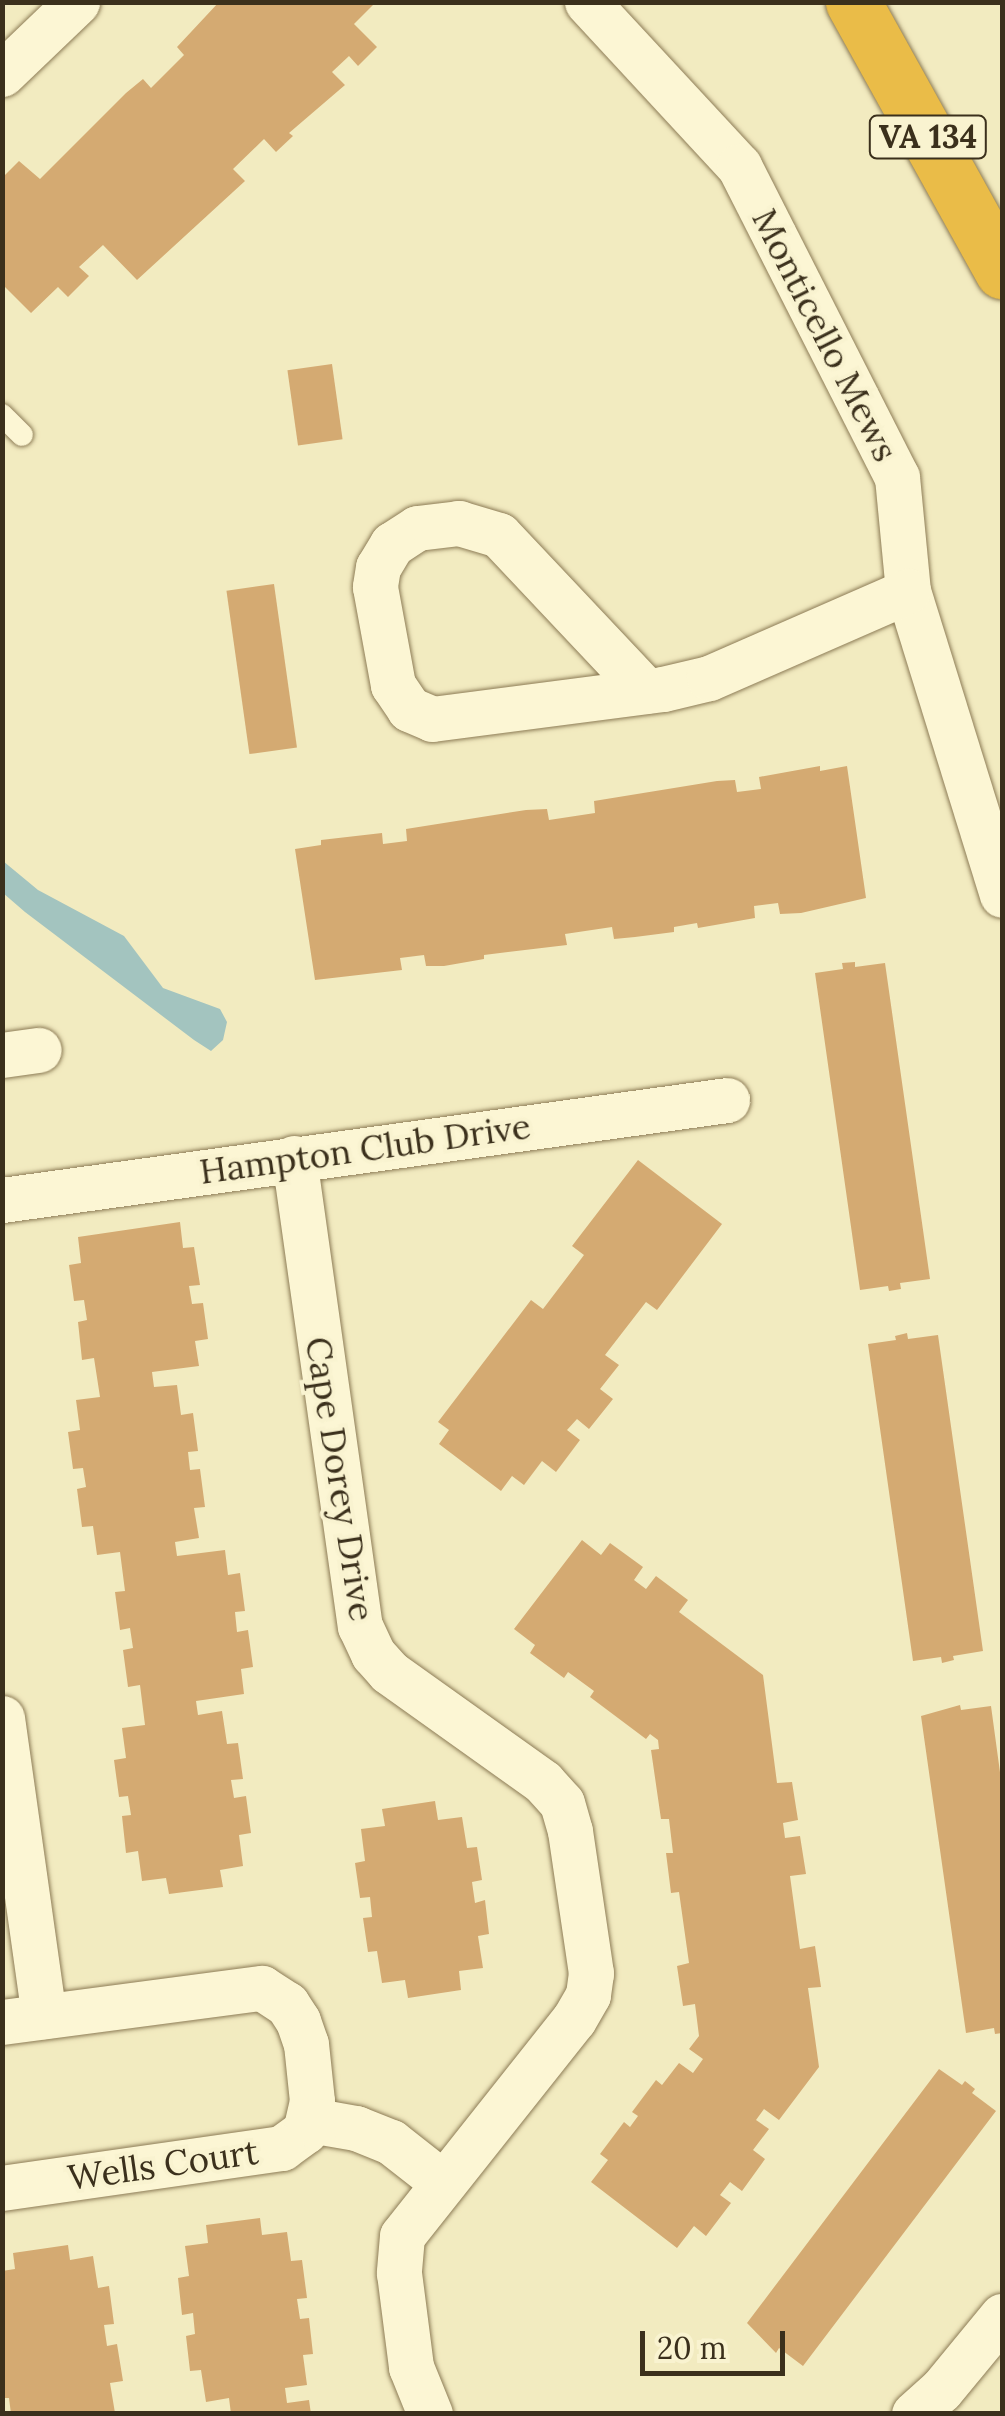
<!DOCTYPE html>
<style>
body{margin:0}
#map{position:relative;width:1005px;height:2416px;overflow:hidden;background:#f2ebc0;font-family:Lora,serif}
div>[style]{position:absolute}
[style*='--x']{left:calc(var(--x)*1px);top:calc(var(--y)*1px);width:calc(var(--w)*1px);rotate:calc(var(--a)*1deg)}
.water>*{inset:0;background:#a3c4bf}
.building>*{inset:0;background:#d4aa72;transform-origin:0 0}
.roads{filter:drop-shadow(0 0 2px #8d7c56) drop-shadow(0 0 2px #8d7c56)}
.lane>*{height:22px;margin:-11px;padding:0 11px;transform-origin:11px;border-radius:11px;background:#fcf6d4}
.street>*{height:45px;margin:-22.5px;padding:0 22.5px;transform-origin:22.5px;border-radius:22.5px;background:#fcf6d4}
.highway>*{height:55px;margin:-27.5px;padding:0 27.5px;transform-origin:27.5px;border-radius:27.5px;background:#eabc48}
span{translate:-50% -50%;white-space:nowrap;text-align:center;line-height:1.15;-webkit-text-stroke:8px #f9f3d0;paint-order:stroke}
.shield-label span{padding:2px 8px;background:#f9f3d0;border:2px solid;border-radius:8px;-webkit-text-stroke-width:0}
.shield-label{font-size:32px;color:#3b301c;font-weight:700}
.street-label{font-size:35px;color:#3b301c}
.frame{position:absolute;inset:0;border:5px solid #3b301c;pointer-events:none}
.scale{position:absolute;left:640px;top:2331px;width:145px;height:45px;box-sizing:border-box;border:5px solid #3b301c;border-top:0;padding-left:12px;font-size:30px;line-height:35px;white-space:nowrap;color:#3b301c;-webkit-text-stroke:8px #f9f3d0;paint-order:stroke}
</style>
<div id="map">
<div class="water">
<div style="clip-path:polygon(3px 861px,38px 890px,124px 936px,163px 988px,220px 1009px,227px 1022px,223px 1040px,211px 1051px,194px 1040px,25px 912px,3px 893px)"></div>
</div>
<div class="building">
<div style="clip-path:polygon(219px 2px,376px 2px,354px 24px,377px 47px,358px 66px,349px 56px,332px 72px,345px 85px,289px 133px,293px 136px,276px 152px,264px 139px,233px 169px,245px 181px,137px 280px,103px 245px,79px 267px,89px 276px,68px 297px,58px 287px,31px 313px,5px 287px,2px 290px,2px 178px,19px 161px,40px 179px,126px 93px,143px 79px,151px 88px,184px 55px,177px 47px)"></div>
<div style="left:332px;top:364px;width:76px;height:45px;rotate:82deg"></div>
<div style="left:274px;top:584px;width:165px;height:48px;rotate:82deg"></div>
<div style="clip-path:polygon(820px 766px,820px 771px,847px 766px,866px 898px,801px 913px,780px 914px,778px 903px,754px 906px,755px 918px,698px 928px,697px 923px,674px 927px,674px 932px,635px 937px,614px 939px,612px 927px,565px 934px,567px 945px,484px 955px,484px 959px,444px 966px,426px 966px,424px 955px,400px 958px,402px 970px,315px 980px,295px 849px,321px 845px,321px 840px,382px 833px,383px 844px,407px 841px,406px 829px,526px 810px,547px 809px,549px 820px,595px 813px,594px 801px,717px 781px,735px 780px,737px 792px,761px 789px,759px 777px)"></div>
<div style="clip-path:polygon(855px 962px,855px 967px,885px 963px,930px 1279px,900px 1283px,901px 1289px,889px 1291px,888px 1286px,860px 1290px,815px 973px,843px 969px,842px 963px)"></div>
<div style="clip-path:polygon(638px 1160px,722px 1224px,657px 1310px,646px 1302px,605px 1355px,619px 1365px,600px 1389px,613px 1399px,589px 1429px,577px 1419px,567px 1430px,580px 1440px,556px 1472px,542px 1461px,524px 1485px,512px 1476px,501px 1491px,439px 1444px,449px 1430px,438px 1422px,531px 1300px,543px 1309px,578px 1263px,584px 1255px,572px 1246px)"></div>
<div style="clip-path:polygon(180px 1222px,183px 1248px,194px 1247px,200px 1285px,189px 1286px,192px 1304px,203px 1303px,208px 1339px,195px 1341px,199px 1366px,152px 1372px,154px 1387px,177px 1385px,181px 1415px,193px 1413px,198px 1451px,188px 1452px,190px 1470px,200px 1469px,205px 1507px,194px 1508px,199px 1538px,175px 1542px,177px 1556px,225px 1550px,228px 1575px,240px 1573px,245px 1611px,235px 1612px,237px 1632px,248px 1630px,253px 1667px,241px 1669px,244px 1694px,196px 1701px,198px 1715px,222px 1711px,227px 1744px,238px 1743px,243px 1779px,231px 1780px,234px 1798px,246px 1796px,251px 1833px,239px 1835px,243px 1866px,220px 1870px,223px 1887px,169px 1894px,166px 1878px,142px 1881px,138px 1851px,126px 1853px,122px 1816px,131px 1815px,128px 1796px,119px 1797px,114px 1760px,126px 1758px,122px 1728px,145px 1725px,140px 1685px,128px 1687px,123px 1650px,133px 1648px,130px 1628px,120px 1630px,115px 1592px,125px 1591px,120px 1552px,97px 1555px,93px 1526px,82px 1527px,77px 1489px,86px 1487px,83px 1468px,73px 1469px,68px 1432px,80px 1430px,76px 1400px,100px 1397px,94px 1358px,82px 1360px,78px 1322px,87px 1320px,84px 1300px,74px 1301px,69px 1265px,81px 1263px,78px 1237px)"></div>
<div style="clip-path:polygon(907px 1333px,908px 1339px,938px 1335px,983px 1651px,953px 1656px,954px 1660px,942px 1663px,941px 1657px,913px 1661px,868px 1344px,896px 1340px,895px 1336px)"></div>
<div style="clip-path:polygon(582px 1540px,601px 1555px,610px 1543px,643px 1567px,634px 1580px,646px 1589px,656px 1576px,688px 1600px,679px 1612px,763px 1675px,777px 1783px,792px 1782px,798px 1820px,783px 1823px,785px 1838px,800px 1836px,806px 1874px,790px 1876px,800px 1949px,815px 1946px,821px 1987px,808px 1988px,819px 2067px,779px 2120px,764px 2109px,756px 2120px,769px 2129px,753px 2150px,765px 2159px,742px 2191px,730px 2182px,720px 2195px,731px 2203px,706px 2236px,694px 2226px,677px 2248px,591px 2182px,608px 2160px,600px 2154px,624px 2122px,630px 2127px,638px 2116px,632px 2112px,656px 2080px,662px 2085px,679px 2063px,693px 2073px,703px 2059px,689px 2049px,699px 2036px,695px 2004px,683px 2006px,677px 1966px,689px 1963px,679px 1892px,671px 1893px,666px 1853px,673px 1853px,669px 1819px,661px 1819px,651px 1750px,659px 1749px,658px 1740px,650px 1734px,646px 1739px,590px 1697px,594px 1691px,568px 1672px,564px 1678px,530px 1653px,535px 1645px,514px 1629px)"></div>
<div style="clip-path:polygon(960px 1705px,961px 1710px,991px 1706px,1002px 1787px,1002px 2033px,995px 2034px,994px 2028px,966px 2033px,921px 1716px)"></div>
<div style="clip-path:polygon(435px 1801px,438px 1820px,462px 1817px,467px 1848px,477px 1847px,482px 1880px,472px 1882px,475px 1903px,485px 1900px,489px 1934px,478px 1936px,483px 1968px,459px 1971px,461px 1990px,408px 1998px,405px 1980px,382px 1983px,377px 1951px,368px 1952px,363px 1918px,372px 1917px,370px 1897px,360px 1898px,355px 1863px,365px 1861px,361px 1829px,385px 1826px,382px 1809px)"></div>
<div style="clip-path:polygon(939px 2069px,962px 2085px,965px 2081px,975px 2089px,972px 2093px,996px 2111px,803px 2366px,779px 2348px,776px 2353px,747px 2323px)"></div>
<div style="clip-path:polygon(260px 2218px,262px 2235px,287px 2232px,291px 2261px,302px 2260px,307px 2298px,297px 2299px,300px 2319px,309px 2318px,313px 2354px,303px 2355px,307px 2385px,285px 2388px,287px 2403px,309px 2400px,311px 2414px,231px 2414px,229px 2398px,206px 2402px,201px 2370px,190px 2371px,186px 2336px,195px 2334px,193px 2313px,182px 2315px,178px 2278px,189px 2276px,185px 2246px,208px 2243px,206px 2225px)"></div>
<div style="clip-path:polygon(68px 2245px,70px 2260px,93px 2256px,98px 2288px,109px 2286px,114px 2324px,104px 2325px,107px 2346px,117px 2344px,123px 2381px,110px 2383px,115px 2413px,11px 2414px,9px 2398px,2px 2398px,2px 2271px,15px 2269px,13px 2253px)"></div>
</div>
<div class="roads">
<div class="lane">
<div style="--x:2;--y:415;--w:28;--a:45"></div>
</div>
<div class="street">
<div style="--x:587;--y:2;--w:224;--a:47.2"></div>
<div style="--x:739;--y:166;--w:349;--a:63.1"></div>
<div style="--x:897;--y:477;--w:115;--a:84.5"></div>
<div style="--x:908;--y:591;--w:318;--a:72.8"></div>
<div style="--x:2;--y:74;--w:104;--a:-43.8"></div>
<div style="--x:646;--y:691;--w:214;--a:-133.3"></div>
<div style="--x:499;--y:535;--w:42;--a:-163.3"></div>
<div style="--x:459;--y:523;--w:42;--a:173.2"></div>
<div style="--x:417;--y:528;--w:30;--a:147"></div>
<div style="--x:392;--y:544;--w:27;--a:121"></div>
<div style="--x:378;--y:567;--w:20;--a:99"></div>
<div style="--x:375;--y:587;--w:100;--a:79.6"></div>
<div style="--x:393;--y:685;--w:29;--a:56"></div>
<div style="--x:409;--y:709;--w:25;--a:23"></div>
<div style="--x:432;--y:719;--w:233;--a:-7.4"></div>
<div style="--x:663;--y:689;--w:47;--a:-13.4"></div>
<div style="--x:709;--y:678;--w:217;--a:-23.6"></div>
<div style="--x:2;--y:1055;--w:37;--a:-8"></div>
<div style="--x:294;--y:1158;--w:473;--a:82"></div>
<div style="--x:360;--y:1626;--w:31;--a:65"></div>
<div style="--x:373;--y:1654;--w:24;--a:48"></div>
<div style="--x:389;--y:1672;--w:189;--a:35.5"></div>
<div style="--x:543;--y:1782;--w:28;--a:48"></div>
<div style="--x:562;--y:1803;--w:29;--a:74"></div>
<div style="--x:570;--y:1831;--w:144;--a:81.6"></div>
<div style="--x:591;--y:1973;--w:22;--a:98"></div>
<div style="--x:588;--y:1995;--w:28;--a:120"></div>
<div style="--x:574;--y:2019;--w:277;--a:128.4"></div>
<div style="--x:402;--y:2236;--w:37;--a:95"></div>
<div style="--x:399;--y:2273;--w:95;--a:82.7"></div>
<div style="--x:411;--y:2367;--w:51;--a:68"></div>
<div style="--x:2;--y:1200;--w:732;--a:-7.85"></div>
<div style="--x:2;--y:1718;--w:301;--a:82"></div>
<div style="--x:2;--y:2022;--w:262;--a:-7.5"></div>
<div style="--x:262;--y:1988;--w:30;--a:33"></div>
<div style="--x:287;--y:2004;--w:20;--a:57"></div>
<div style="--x:298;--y:2021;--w:24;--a:71"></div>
<div style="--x:306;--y:2044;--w:57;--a:84"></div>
<div style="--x:312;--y:2101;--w:31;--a:103"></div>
<div style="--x:305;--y:2131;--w:29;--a:144"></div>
<div style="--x:282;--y:2148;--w:283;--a:171.9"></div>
<div style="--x:310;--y:2120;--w:47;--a:9.9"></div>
<div style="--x:356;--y:2128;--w:38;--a:22"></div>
<div style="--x:391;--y:2142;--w:65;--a:38.1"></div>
<div style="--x:914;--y:2414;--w:36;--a:-42"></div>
<div style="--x:941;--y:2390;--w:96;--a:-50.5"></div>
</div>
<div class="highway">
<div style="--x:853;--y:2;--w:308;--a:61"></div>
</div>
</div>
<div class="shield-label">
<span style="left:928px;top:137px">VA 134</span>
</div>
<div class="street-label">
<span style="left:825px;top:335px;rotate:63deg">Monticello Mews</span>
<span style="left:365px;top:1149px;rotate:-8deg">Hampton Club Drive</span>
<span style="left:340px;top:1479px;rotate:81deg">Cape Dorey Drive</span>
<span style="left:163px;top:2165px;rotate:-8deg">Wells Court</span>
</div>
<div class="frame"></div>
<div class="scale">20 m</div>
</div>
